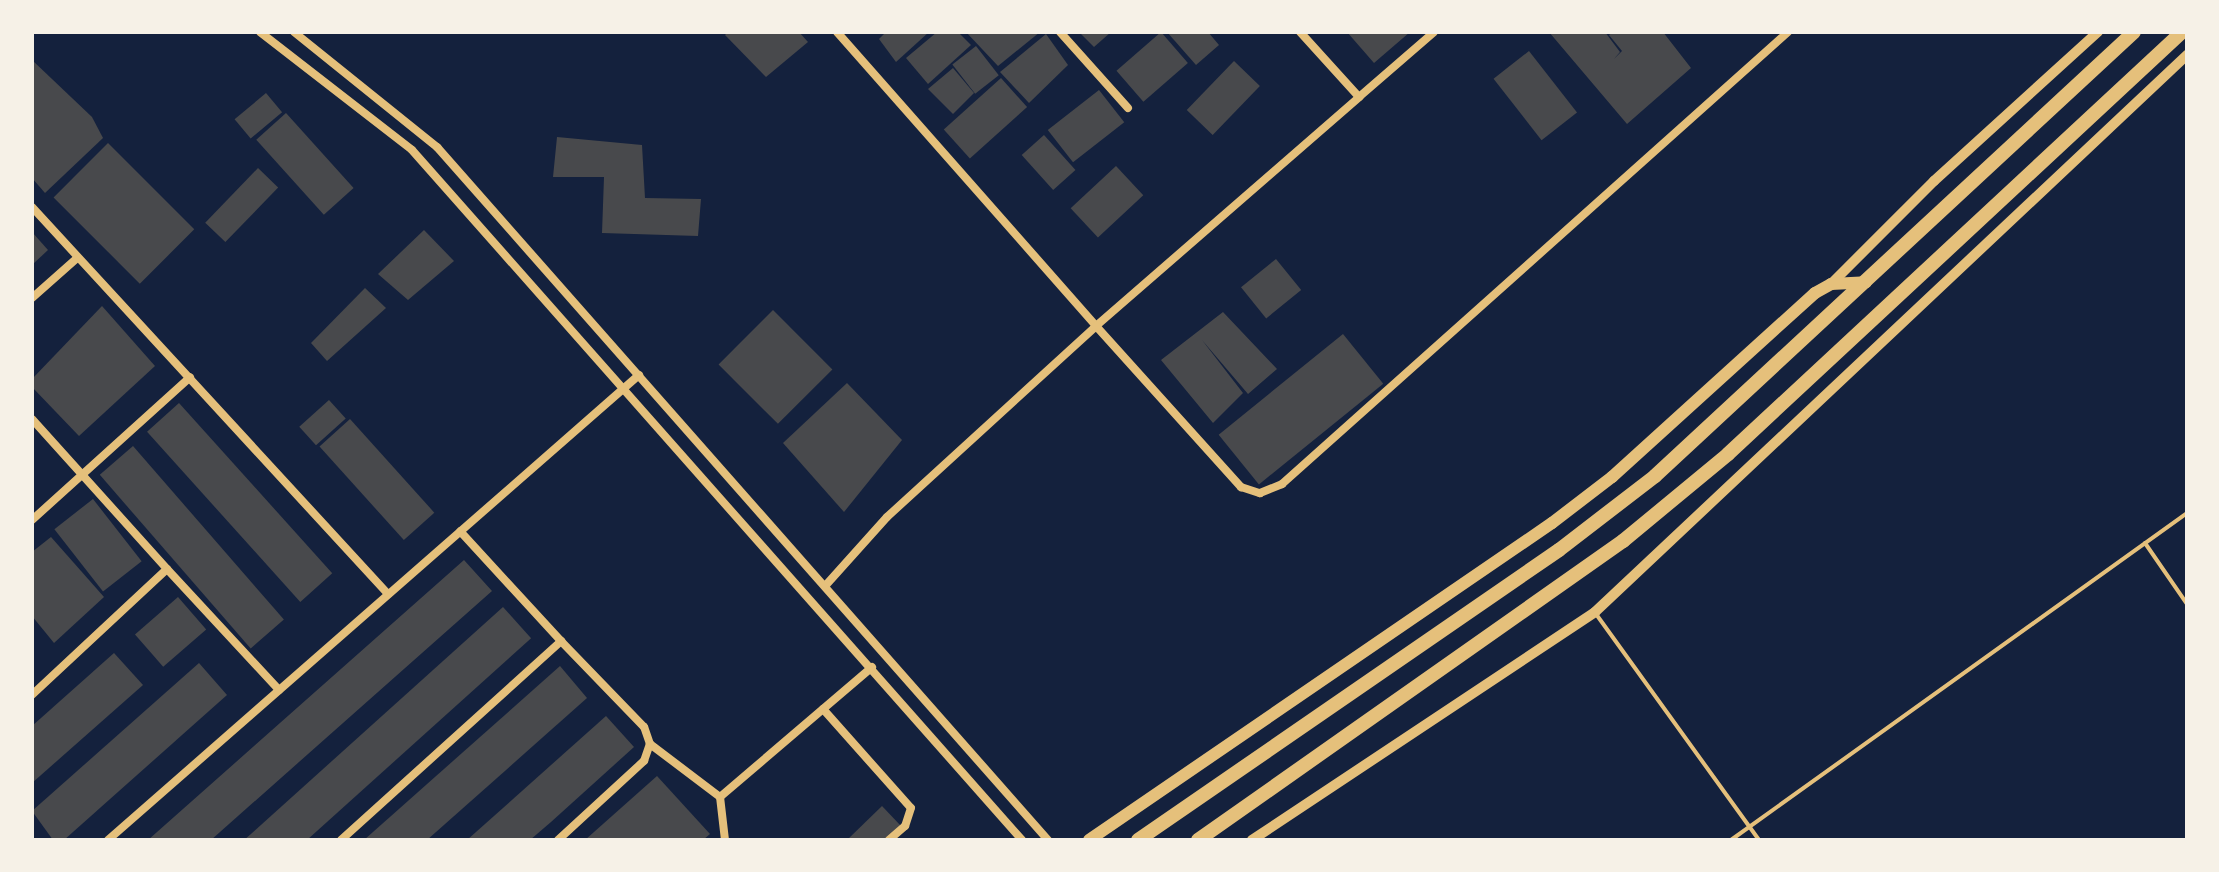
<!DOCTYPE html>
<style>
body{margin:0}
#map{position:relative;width:2219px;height:872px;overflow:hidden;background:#14213d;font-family:"Titillium Web",sans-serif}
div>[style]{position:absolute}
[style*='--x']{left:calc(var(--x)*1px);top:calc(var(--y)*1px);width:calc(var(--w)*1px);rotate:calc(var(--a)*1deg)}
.building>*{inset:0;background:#48494c;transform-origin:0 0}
.service>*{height:4px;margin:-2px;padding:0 2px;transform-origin:2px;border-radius:2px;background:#e5c07b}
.minor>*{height:8px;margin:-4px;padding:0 4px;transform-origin:4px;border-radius:4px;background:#e5c07b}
.tertiary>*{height:10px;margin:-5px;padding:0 5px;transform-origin:5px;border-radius:5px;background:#e5c07b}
.primary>*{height:12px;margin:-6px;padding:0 6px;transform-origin:6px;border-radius:6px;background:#e5c07b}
.trunk>*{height:14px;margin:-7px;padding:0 7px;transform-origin:7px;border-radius:7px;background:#e5c07b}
span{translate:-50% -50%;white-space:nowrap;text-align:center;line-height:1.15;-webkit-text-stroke:6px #f6f1e7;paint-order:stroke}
.frame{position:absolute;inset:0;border:34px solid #f6f1e7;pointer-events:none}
</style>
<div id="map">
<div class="building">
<div style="clip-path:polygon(728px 32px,799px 32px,808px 42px,766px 77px,725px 35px)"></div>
<div style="clip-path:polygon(886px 32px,929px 32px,896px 62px,879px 39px)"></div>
<div style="clip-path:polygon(937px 32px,958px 32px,971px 45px,928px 84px,906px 58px)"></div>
<div style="clip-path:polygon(966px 32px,1040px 32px,998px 66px)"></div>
<div style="clip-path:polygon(1079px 32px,1111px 32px,1094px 47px)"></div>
<div style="left:1161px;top:32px;width:41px;height:59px;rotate:49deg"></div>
<div style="clip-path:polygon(1167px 32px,1208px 32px,1219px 45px,1196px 65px)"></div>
<div style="clip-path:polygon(1347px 32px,1410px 32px,1374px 63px)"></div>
<div style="clip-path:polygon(1549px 32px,1605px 32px,1620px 52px,1614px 59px,1622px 51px,1609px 35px,1613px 32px,1663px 32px,1691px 68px,1627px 124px)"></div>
<div style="clip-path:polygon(1046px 34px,1068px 65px,1029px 103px,1000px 72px)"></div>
<div style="left:976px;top:46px;width:37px;height:30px;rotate:52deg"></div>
<div style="left:1529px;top:51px;width:78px;height:45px;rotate:52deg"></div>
<div style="clip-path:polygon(32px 60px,92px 117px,103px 138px,45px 193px,32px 178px)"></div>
<div style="left:1234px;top:61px;width:36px;height:68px;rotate:44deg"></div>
<div style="clip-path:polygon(953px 68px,974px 93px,953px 114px,928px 89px)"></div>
<div style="left:1001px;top:78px;width:39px;height:77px;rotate:48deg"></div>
<div style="left:1099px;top:90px;width:41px;height:65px;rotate:52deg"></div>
<div style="left:266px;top:93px;width:25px;height:41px;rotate:50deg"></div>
<div style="left:286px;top:113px;width:101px;height:40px;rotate:48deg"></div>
<div style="left:1044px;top:135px;width:47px;height:30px;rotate:48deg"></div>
<div style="clip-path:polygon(557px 137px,642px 145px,645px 198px,701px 199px,698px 236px,602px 233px,604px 177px,553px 177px)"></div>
<div style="left:108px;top:143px;width:122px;height:77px;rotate:45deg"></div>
<div style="left:1116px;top:166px;width:40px;height:62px;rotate:47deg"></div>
<div style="left:258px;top:168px;width:28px;height:76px;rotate:44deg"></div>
<div style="clip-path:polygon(424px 230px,454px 261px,408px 300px,378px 274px)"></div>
<div style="clip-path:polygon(32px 232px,48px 250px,32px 265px)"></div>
<div style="left:1276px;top:259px;width:40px;height:45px;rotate:51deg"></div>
<div style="clip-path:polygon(365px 288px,386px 308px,327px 361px,311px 343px)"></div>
<div style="clip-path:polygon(102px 306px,155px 366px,79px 436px,32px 387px,32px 379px)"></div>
<div style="left:773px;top:310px;width:84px;height:77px;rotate:45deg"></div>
<div style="clip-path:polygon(1223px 312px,1277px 369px,1248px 394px,1202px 340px,1243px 393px,1213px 423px,1161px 360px)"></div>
<div style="left:1343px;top:334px;width:64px;height:160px;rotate:51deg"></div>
<div style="clip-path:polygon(847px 383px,902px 440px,844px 512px,783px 443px)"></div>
<div style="left:329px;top:400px;width:25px;height:40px;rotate:48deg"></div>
<div style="left:179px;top:403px;width:229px;height:43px;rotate:48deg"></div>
<div style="left:350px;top:419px;width:126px;height:41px;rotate:48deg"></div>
<div style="left:133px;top:446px;width:230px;height:44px;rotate:49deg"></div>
<div style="left:93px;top:499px;width:79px;height:49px;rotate:52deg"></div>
<div style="clip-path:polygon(51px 537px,104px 597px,54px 643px,32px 616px,32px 552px)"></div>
<div style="clip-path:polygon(464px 560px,492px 591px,220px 832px,211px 840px,148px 840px)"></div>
<div style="left:178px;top:597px;width:43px;height:57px;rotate:49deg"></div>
<div style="left:503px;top:607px;width:42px;height:351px;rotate:48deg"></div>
<div style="clip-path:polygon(114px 653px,143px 685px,32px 783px,32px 726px)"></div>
<div style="clip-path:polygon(199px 663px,227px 695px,64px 840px,53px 840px,32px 811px)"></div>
<div style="clip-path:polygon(560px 666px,587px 698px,462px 809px,427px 840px,364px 840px)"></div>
<div style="clip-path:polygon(606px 716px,634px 747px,551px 822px,530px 840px,467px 840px)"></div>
<div style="clip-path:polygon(657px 776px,710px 834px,703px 840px,585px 840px)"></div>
<div style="clip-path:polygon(882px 806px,901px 826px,887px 840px,847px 840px)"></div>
</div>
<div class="service">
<div style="--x:2145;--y:543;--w:74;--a:55.5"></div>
<div style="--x:1596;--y:614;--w:279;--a:54.2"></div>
<div style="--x:1731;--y:840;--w:561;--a:-35.64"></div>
</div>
<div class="minor">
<div style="--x:260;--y:32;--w:192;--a:37.8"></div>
<div style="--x:412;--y:150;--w:921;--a:48.52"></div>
<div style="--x:294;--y:32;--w:184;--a:38.8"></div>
<div style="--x:437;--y:147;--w:924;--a:48.6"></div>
<div style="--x:837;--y:32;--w:392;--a:48.6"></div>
<div style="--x:1096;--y:326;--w:349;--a:-41"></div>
<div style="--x:1359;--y:97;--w:88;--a:-132.2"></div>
<div style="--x:1060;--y:32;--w:102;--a:48.2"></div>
<div style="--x:1359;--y:97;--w:99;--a:-40.9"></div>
<div style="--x:32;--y:207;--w:526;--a:47.39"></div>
<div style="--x:32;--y:298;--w:60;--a:-41.6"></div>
<div style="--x:32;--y:419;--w:202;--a:48"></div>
<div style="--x:167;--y:569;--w:185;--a:137"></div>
<div style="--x:32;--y:520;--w:213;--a:-42.1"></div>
<div style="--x:167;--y:569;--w:165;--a:47.2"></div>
<div style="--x:826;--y:585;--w:91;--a:-48.1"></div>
<div style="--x:887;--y:517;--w:283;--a:-42.4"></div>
<div style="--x:1096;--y:326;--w:217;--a:48"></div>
<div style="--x:1241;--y:487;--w:20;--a:18"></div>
<div style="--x:1260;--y:493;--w:24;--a:-22"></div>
<div style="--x:1282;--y:484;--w:678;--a:-41.77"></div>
<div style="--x:823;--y:709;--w:132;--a:48.4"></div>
<div style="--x:911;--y:808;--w:19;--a:108"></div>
<div style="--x:905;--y:826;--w:21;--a:139"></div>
<div style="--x:650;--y:744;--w:88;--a:37.1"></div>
<div style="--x:108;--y:840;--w:706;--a:-41.21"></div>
<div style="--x:341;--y:840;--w:297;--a:-42.1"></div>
<div style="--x:561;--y:641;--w:149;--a:-132.6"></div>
<div style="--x:558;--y:840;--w:117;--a:-42.6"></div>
<div style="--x:644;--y:761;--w:18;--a:-71"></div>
<div style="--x:650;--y:744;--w:18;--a:-109"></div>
<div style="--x:644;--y:727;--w:120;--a:-134"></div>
<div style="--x:725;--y:840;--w:43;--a:-96.6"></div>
<div style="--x:720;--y:797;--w:200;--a:-40.5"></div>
</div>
<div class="tertiary">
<div style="--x:1831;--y:284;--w:146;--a:-45"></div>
<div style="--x:1934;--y:181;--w:222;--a:-42.3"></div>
<div style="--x:1252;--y:840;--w:412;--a:-33.6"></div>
<div style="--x:1595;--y:612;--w:813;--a:-43.26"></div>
</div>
<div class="primary">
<div style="--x:1089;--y:840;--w:561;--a:-34.4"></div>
<div style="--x:1552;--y:523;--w:76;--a:-37.5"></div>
<div style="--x:1612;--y:477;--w:274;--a:-42.2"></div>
<div style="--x:1815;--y:293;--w:18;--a:-29"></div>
<div style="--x:1831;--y:284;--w:35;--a:-3"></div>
</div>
<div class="trunk">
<div style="--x:1138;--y:840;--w:511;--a:-34.56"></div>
<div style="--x:1559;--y:550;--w:121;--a:-37.6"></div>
<div style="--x:1655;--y:476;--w:653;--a:-42.83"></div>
<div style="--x:1198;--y:840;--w:520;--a:-35.13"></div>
<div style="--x:1623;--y:541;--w:136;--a:-39.6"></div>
<div style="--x:1728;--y:454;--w:620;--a:-42.91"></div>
</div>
<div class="frame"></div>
</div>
